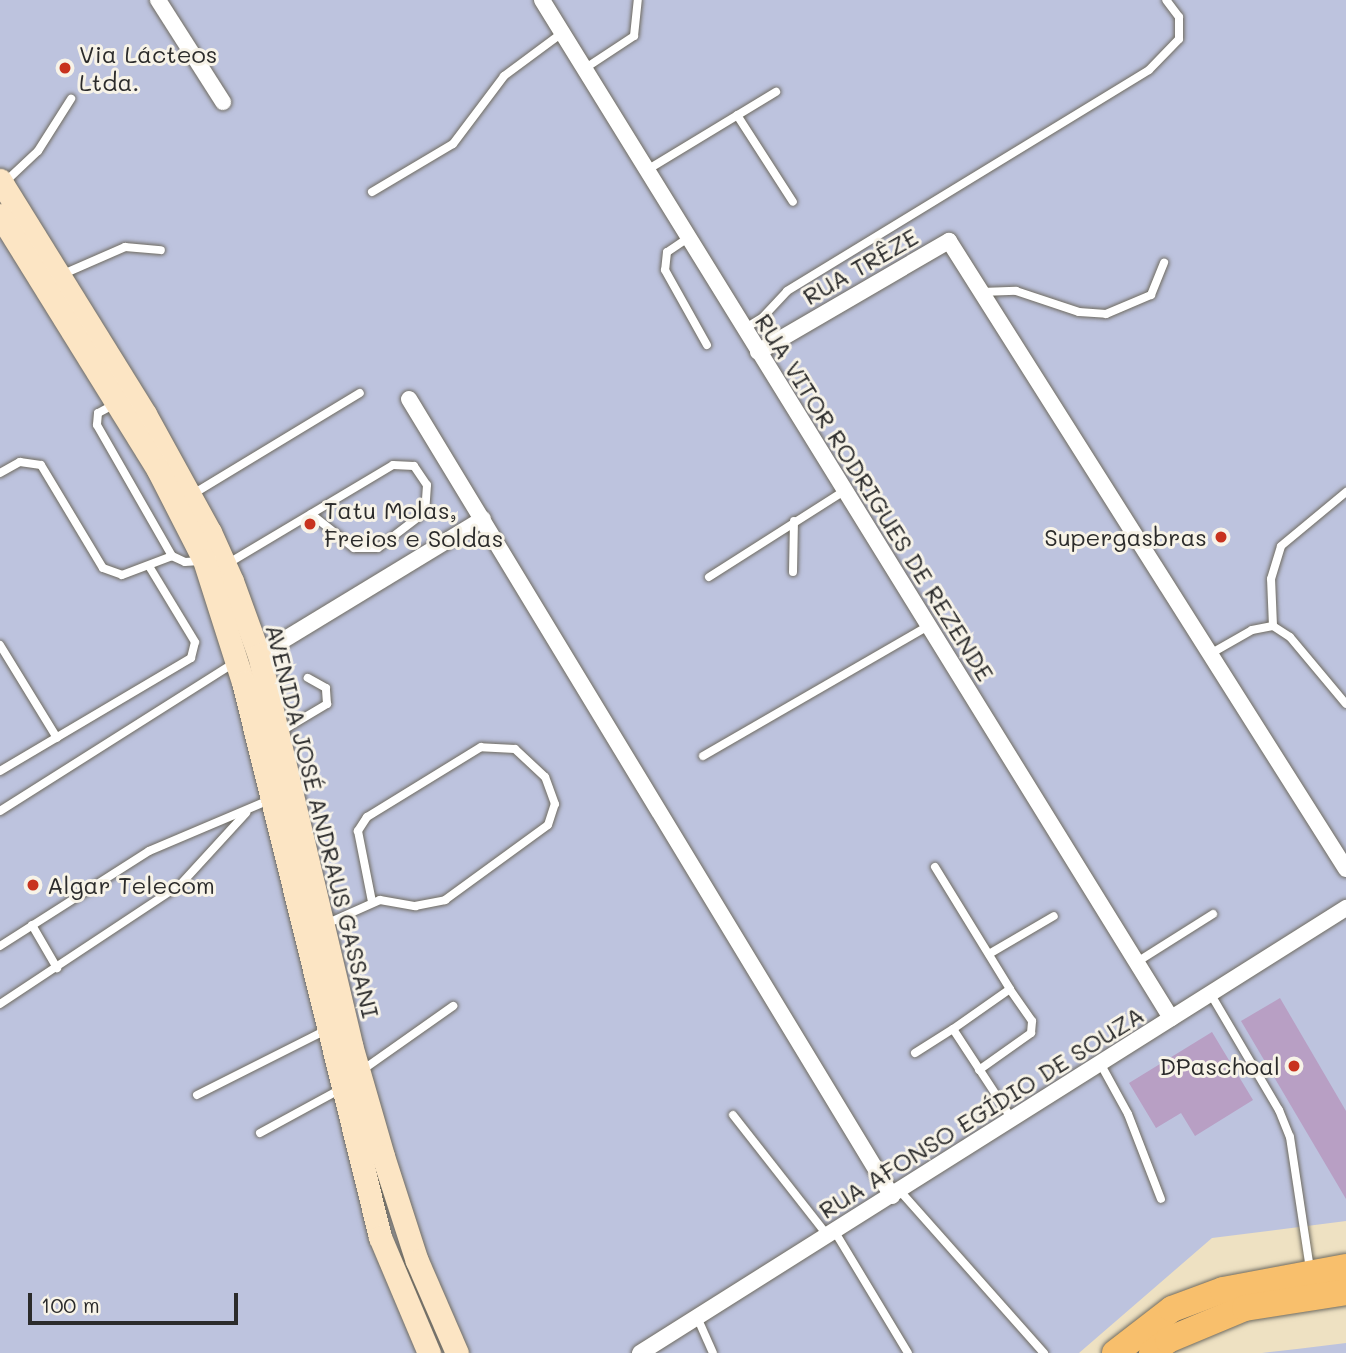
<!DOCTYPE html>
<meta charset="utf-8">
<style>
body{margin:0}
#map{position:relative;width:1346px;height:1353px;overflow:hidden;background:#eee1c2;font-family:Mali,sans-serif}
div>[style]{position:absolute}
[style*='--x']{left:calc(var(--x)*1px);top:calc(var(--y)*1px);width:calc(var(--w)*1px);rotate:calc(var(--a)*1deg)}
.industrial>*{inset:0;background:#bdc3de}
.building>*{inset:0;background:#b89fc4}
.roads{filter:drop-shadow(0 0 2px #6f6b60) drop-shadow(0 0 2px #6f6b60)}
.service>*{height:8px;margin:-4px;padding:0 4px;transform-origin:4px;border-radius:4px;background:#fff}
.minor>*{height:16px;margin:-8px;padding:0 8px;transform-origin:8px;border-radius:8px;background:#fff}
.secondary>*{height:23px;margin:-11.5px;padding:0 11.5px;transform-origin:11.5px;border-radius:11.5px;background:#fce5c4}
.primary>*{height:26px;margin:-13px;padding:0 13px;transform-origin:13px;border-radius:13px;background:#f8bf6c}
.dots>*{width:19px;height:19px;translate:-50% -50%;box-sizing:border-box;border:4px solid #f7f3e8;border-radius:50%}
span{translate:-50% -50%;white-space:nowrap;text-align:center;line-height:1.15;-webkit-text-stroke:6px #f7f3e8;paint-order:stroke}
.poi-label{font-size:24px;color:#2b2b2b}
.left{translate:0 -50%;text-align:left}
.right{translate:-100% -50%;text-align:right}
.street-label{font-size:24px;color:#2b2b2b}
.scale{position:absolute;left:28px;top:1293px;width:210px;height:32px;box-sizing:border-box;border:4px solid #2b2b2b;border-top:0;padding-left:9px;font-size:21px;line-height:24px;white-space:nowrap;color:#2b2b2b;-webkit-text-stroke:5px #f7f3e8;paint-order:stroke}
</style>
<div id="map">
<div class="industrial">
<div style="clip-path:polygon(0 0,1346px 0,1346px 1221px,1212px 1238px,1079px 1353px,0 1353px)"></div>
<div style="clip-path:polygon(1346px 1343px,1346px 1353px,1262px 1353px,1297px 1349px)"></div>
</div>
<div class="building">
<div style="clip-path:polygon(1280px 998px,1346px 1111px,1346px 1199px,1241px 1021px)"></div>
<div style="clip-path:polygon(1212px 1032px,1253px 1100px,1195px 1136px,1181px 1113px,1156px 1128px,1129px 1083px)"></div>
</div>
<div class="roads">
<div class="service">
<div style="--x:584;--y:69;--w:60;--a:-33.4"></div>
<div style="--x:634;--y:36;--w:36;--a:-84"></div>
<div style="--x:737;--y:115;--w:103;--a:57.2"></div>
<div style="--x:647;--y:170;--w:151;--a:-31.2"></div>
<div style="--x:5;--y:182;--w:45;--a:-43.2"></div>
<div style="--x:38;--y:151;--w:62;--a:-57.6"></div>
<div style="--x:372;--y:192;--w:94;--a:-30.7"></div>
<div style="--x:453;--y:144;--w:85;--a:-53.1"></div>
<div style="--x:504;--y:76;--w:72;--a:-36.6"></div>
<div style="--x:688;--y:238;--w:25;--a:146"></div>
<div style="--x:667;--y:252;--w:18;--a:96"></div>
<div style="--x:665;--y:270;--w:86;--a:60.8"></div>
<div style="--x:61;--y:275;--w:70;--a:-23.6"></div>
<div style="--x:125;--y:247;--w:36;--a:5"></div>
<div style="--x:981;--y:292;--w:35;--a:-2"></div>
<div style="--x:1016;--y:291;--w:66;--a:18.4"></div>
<div style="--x:1079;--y:312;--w:27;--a:4"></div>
<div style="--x:1106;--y:314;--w:49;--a:-22.9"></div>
<div style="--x:1151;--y:295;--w:35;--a:-68"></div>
<div style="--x:744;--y:329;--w:22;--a:-32"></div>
<div style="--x:763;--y:317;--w:35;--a:-47"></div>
<div style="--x:787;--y:291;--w:424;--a:-31.4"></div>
<div style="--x:1149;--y:70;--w:43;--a:-45.9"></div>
<div style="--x:1179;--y:39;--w:22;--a:-90"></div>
<div style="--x:1179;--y:17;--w:21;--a:-127"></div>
<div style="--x:115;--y:404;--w:19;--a:152"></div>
<div style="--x:98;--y:413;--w:12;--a:95"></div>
<div style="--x:97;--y:425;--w:151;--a:60.2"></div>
<div style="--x:172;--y:556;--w:14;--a:25"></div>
<div style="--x:185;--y:562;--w:15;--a:-4"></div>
<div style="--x:0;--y:473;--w:23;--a:-29"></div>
<div style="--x:20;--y:462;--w:21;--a:8"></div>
<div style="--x:41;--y:465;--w:120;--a:59"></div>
<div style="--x:103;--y:568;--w:20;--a:20"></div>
<div style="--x:122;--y:575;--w:53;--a:-20.8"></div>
<div style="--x:193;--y:494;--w:195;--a:-31.2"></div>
<div style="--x:227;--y:564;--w:193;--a:-30.8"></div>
<div style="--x:393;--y:465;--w:21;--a:3"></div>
<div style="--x:414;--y:466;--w:23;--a:56"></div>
<div style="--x:427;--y:485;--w:27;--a:94"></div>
<div style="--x:425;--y:512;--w:59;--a:142.5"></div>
<div style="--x:378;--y:548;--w:24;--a:180"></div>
<div style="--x:354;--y:548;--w:55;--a:-141.7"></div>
<div style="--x:793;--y:572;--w:51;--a:-88.9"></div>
<div style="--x:709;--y:577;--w:160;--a:-32.5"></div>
<div style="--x:1273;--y:626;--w:47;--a:-92.4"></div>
<div style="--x:1271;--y:579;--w:34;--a:-73"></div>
<div style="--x:1281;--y:546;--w:85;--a:-39.7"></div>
<div style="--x:0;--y:645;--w:109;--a:58.5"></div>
<div style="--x:1210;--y:654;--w:48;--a:-29.7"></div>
<div style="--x:1252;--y:630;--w:21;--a:-11"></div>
<div style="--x:1273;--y:626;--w:20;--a:33"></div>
<div style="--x:1290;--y:637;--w:87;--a:50.1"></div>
<div style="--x:280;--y:732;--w:55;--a:-30.8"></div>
<div style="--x:327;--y:704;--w:16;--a:-94"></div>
<div style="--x:326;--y:688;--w:21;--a:-151"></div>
<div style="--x:703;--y:756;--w:260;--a:-30"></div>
<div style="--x:0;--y:771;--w:222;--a:-30.6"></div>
<div style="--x:191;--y:658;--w:16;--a:-76"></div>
<div style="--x:195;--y:642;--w:89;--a:-121.2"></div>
<div style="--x:0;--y:811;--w:277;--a:-32.3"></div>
<div style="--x:935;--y:867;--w:143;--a:58.4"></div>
<div style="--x:1010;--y:989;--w:70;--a:144.9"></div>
<div style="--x:953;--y:1029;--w:108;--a:56.8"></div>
<div style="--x:326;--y:924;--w:59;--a:-24"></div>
<div style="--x:380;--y:900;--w:36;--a:10"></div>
<div style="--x:415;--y:906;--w:31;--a:-11"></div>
<div style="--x:445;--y:900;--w:127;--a:-36.1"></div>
<div style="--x:548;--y:825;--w:22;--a:-72"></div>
<div style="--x:555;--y:804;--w:29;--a:-110"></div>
<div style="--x:545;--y:777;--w:41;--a:-137"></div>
<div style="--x:515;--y:749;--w:34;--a:-177"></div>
<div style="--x:481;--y:747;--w:134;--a:148.4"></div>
<div style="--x:367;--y:817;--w:17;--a:123"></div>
<div style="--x:358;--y:831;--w:72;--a:78.8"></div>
<div style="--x:32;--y:925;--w:50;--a:59.8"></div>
<div style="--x:0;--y:946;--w:177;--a:-32.5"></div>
<div style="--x:149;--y:851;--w:130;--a:-23"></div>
<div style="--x:989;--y:954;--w:75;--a:-30.3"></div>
<div style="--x:1137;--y:962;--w:90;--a:-32.3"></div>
<div style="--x:1210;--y:993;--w:136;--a:59.5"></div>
<div style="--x:1279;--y:1110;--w:29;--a:68"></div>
<div style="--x:1290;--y:1137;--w:134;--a:81.4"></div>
<div style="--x:0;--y:1004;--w:216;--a:-33.5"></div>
<div style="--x:180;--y:885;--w:98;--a:-47.5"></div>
<div style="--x:915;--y:1053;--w:45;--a:-32.3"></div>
<div style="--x:1100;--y:1063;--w:58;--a:61.2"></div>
<div style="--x:1128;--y:1114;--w:91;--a:68.8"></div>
<div style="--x:979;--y:1070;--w:64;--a:-35.4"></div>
<div style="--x:1031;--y:1033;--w:12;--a:-85"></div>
<div style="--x:1032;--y:1021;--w:39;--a:-125"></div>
<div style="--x:361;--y:1071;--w:113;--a:-35.2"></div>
<div style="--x:197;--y:1095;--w:144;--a:-26.7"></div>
<div style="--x:733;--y:1115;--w:154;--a:51.9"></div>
<div style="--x:260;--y:1133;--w:92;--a:-28.5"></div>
<div style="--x:900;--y:1191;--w:217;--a:48.4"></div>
<div style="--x:835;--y:1232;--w:141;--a:58.9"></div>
<div style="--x:697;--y:1317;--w:39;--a:66"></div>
</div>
<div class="minor">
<div style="--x:158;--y:0;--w:121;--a:57.5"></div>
<div style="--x:542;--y:0;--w:1197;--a:58.29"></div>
<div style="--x:758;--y:352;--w:221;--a:-30.2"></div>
<div style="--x:949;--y:241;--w:743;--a:57.7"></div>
<div style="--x:409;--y:399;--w:932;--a:58.78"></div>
<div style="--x:259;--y:655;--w:262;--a:-31.3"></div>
<div style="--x:640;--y:1353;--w:835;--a:-32.22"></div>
</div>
<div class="secondary">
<div style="--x:0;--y:180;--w:275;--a:58.2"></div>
<div style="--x:145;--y:414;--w:135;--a:61.2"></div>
<div style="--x:210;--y:532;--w:54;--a:65.8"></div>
<div style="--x:232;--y:581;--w:79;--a:70"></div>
<div style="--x:259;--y:655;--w:401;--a:76.7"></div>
<div style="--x:351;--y:1045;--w:116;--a:73.9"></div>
<div style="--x:383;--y:1156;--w:110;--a:72.1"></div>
<div style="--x:417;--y:1261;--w:100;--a:66.5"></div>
<div style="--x:0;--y:215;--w:300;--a:58.2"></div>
<div style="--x:158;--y:470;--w:101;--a:62.9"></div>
<div style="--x:204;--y:560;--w:128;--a:72.3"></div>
<div style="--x:243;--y:682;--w:572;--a:76.13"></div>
<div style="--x:380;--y:1237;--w:126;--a:67.1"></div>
</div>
<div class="primary">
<div style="--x:1115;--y:1353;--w:72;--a:-37.7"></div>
<div style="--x:1172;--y:1309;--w:54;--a:-20.4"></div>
<div style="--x:1223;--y:1290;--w:125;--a:-10.6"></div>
<div style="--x:1152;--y:1353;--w:21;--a:-39"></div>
<div style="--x:1168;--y:1340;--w:83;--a:-22.6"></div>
<div style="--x:1245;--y:1308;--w:102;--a:-9"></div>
</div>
</div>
<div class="dots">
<div style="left:65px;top:68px;background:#c8321e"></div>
<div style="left:310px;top:524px;background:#c8321e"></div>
<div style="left:1221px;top:537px;background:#c8321e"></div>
<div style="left:33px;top:885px;background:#c8321e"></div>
<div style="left:1294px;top:1066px;background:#c8321e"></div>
</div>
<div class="poi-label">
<span class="left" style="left:79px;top:68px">Via Lácteos<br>Ltda.</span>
<span class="left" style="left:324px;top:524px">Tatu Molas,<br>Freios e Soldas</span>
<span class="right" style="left:1207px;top:537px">Supergasbras</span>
<span class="left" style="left:47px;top:885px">Algar Telecom</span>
<span class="right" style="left:1280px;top:1066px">DPaschoal</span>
</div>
<div class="street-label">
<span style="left:860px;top:266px;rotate:-30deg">RUA TRÊZE</span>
<span style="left:875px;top:497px;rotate:58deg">RUA VITOR RODRIGUES DE REZENDE</span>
<span style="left:323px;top:821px;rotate:76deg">AVENIDA JOSÉ ANDRAUS GASSANI</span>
<span style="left:981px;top:1112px;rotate:-32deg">RUA AFONSO EGÍDIO DE SOUZA</span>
</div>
<div class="scale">100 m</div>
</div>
